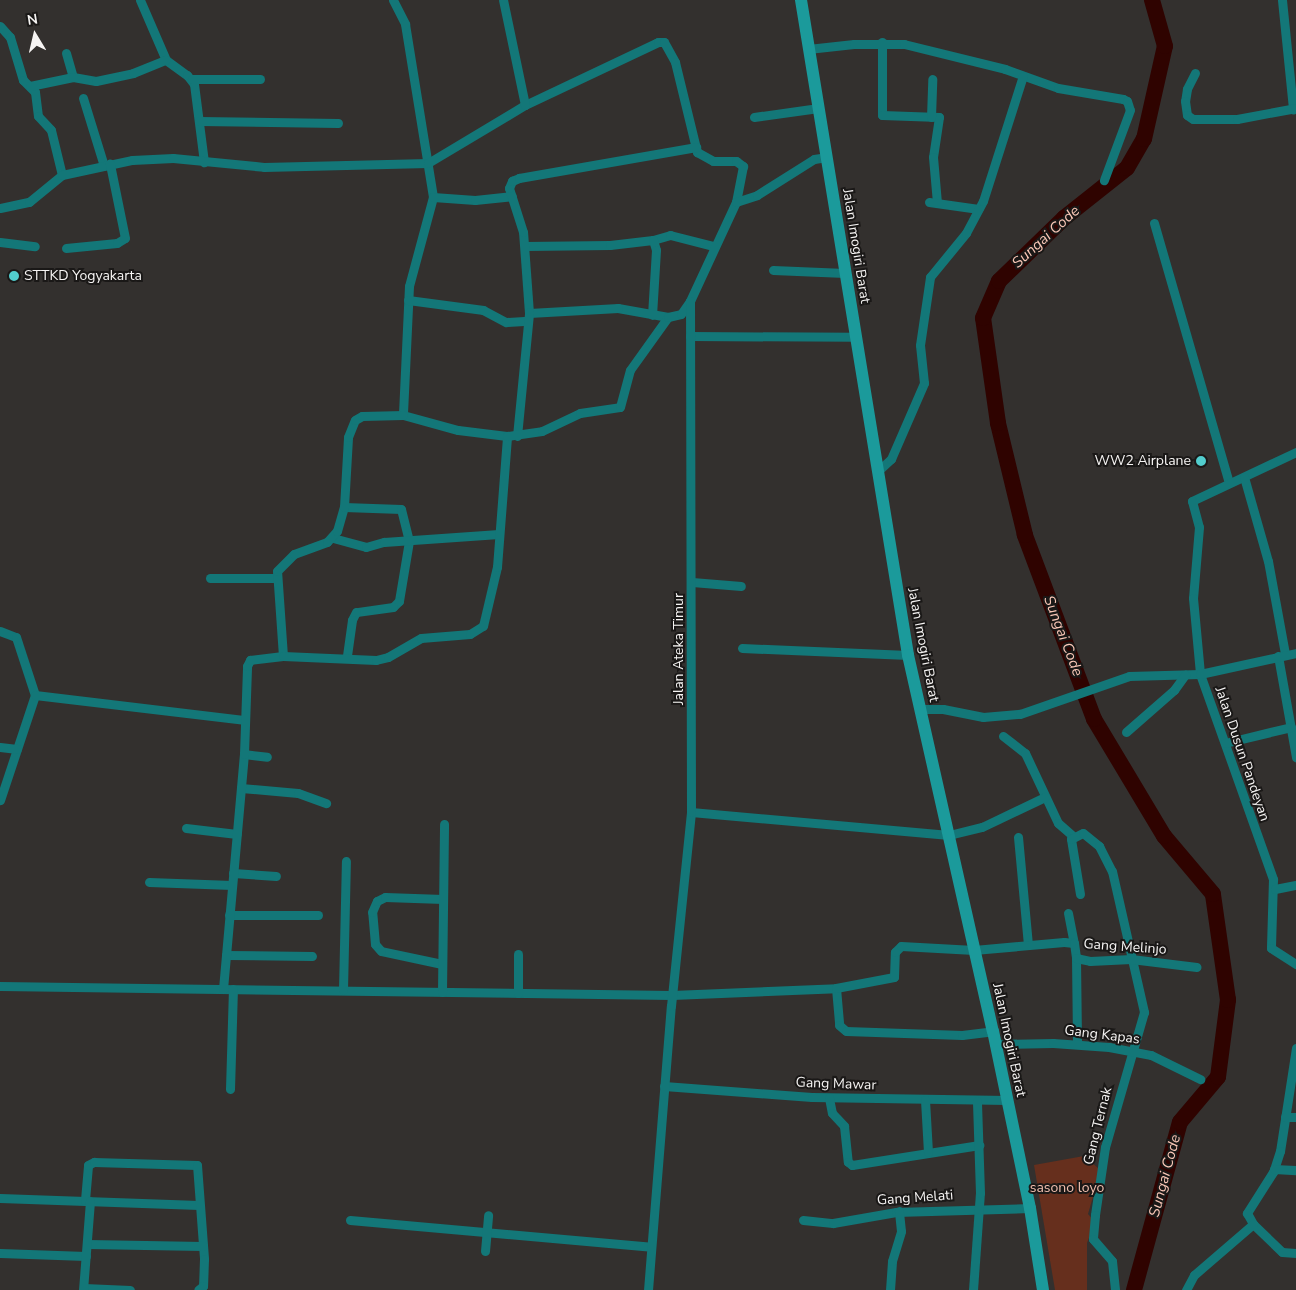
<!DOCTYPE html>
<style>
body{margin:0}
#map{position:relative;width:1296px;height:1290px;overflow:hidden;background:#33302e;font-family:"Nunito Sans",sans-serif}
div>[style]{position:absolute}
[style*='--x']{left:calc(var(--x)*1px);top:calc(var(--y)*1px);width:calc(var(--w)*1px);rotate:calc(var(--a)*1deg)}
.green>*{inset:0;background:#662f1d}
.river>*{height:16px;margin:-8px;padding:0 8px;transform-origin:8px;border-radius:8px;background:#2f0300}
.street>*{height:9px;margin:-4.5px;padding:0 4.5px;transform-origin:4.5px;border-radius:4.5px;background:#137778}
.secondary>*{height:12px;margin:-6px;padding:0 6px;transform-origin:6px;border-radius:6px;background:#1b9a9b}
.dots>*{width:14px;height:14px;translate:-50% -50%;box-sizing:border-box;border:2px solid #1a1817;border-radius:50%}
span{translate:-50% -50%;white-space:nowrap;text-align:center;line-height:1.15;-webkit-text-stroke:4px #1a1817;paint-order:stroke}
.street-label{font-size:14px;color:#f6f4f3}
.poi-label{font-size:14px;color:#f6f4f3}
.left{translate:0 -50%;text-align:left}
.right{translate:-100% -50%;text-align:right}
.park-label{font-size:14px;color:#f0beae}
.water-label{font-size:15px;color:#fac7b7;font-style:italic}
.north{position:absolute;left:10px;top:10px;width:50px;height:50px;-webkit-text-stroke:4px #1a1817;paint-order:stroke;rotate:351deg;font-size:14px;font-weight:700;line-height:20px;text-align:center;color:#f6f4f3}
.north::after{content:'';display:block;margin:auto;width:18px;height:22px;background:#f6f4f3;clip-path:polygon(50% 0,100% 100%,50% 72%,0 100%)}
</style>
<div id="map">
<div class="green">
<div style="clip-path:polygon(1084px 1156px,1098px 1168px,1099px 1176px,1088px 1214px,1095px 1222px,1087px 1243px,1087px 1290px,1055px 1290px,1034px 1165px)"></div>
</div>
<div class="river">
<div style="--x:1134;--y:1290;--w:174;--a:-74.7"></div>
<div style="--x:1180;--y:1122;--w:59;--a:-49.8"></div>
<div style="--x:1218;--y:1077;--w:78;--a:-82.6"></div>
<div style="--x:1228;--y:1000;--w:107;--a:-98.1"></div>
<div style="--x:1213;--y:894;--w:76;--a:-130.2"></div>
<div style="--x:1164;--y:836;--w:136;--a:-120.9"></div>
<div style="--x:1094;--y:719;--w:197;--a:-110.6"></div>
<div style="--x:1025;--y:535;--w:115;--a:-103.6"></div>
<div style="--x:998;--y:423;--w:106;--a:-98.1"></div>
<div style="--x:983;--y:318;--w:40;--a:-66.6"></div>
<div style="--x:999;--y:281;--w:91;--a:-44.1"></div>
<div style="--x:1064;--y:218;--w:80;--a:-38.4"></div>
<div style="--x:1127;--y:168;--w:34;--a:-60"></div>
<div style="--x:1144;--y:139;--w:95;--a:-77.3"></div>
<div style="--x:1165;--y:46;--w:48;--a:-105.8"></div>
</div>
<div class="street">
<div style="--x:140;--y:0;--w:65;--a:66.6"></div>
<div style="--x:166;--y:60;--w:26;--a:36"></div>
<div style="--x:187;--y:75;--w:11;--a:52"></div>
<div style="--x:194;--y:84;--w:79;--a:82.7"></div>
<div style="--x:393;--y:0;--w:27;--a:63"></div>
<div style="--x:405;--y:24;--w:175;--a:80.8"></div>
<div style="--x:433;--y:197;--w:92;--a:105.1"></div>
<div style="--x:409;--y:286;--w:129;--a:92.7"></div>
<div style="--x:403;--y:415;--w:57;--a:15.3"></div>
<div style="--x:458;--y:430;--w:49;--a:7"></div>
<div style="--x:1282;--y:0;--w:110;--a:84.2"></div>
<div style="--x:0;--y:26;--w:15;--a:48"></div>
<div style="--x:10;--y:37;--w:45;--a:73.2"></div>
<div style="--x:23;--y:80;--w:17;--a:45"></div>
<div style="--x:35;--y:92;--w:24;--a:83"></div>
<div style="--x:38;--y:116;--w:19;--a:47"></div>
<div style="--x:51;--y:130;--w:46;--a:76.3"></div>
<div style="--x:882;--y:42;--w:73;--a:90"></div>
<div style="--x:882;--y:115;--w:57;--a:2"></div>
<div style="--x:939;--y:117;--w:40;--a:98.5"></div>
<div style="--x:933;--y:157;--w:46;--a:85"></div>
<div style="--x:808;--y:49;--w:46;--a:-6.2"></div>
<div style="--x:854;--y:44;--w:50;--a:0"></div>
<div style="--x:904;--y:44;--w:104;--a:13.9"></div>
<div style="--x:1005;--y:69;--w:56;--a:19.7"></div>
<div style="--x:1058;--y:88;--w:66;--a:9.6"></div>
<div style="--x:1123;--y:99;--w:4;--a:27"></div>
<div style="--x:1127;--y:101;--w:9;--a:72"></div>
<div style="--x:1130;--y:110;--w:75;--a:110.4"></div>
<div style="--x:66;--y:53;--w:25;--a:74"></div>
<div style="--x:1195;--y:73;--w:18;--a:117"></div>
<div style="--x:1187;--y:89;--w:12;--a:99"></div>
<div style="--x:1185;--y:101;--w:14;--a:82"></div>
<div style="--x:1187;--y:115;--w:7;--a:34"></div>
<div style="--x:1193;--y:119;--w:44;--a:0"></div>
<div style="--x:1237;--y:119;--w:60;--a:-10.6"></div>
<div style="--x:192;--y:79;--w:68;--a:0"></div>
<div style="--x:30;--y:86;--w:44;--a:-11.8"></div>
<div style="--x:73;--y:77;--w:23;--a:10"></div>
<div style="--x:96;--y:81;--w:38;--a:-12"></div>
<div style="--x:133;--y:73;--w:35;--a:-22"></div>
<div style="--x:83;--y:98;--w:71;--a:72.8"></div>
<div style="--x:525;--y:105;--w:147;--a:-25.3"></div>
<div style="--x:658;--y:42;--w:6;--a:0"></div>
<div style="--x:664;--y:42;--w:23;--a:61"></div>
<div style="--x:675;--y:62;--w:93;--a:76.3"></div>
<div style="--x:697;--y:152;--w:18;--a:29"></div>
<div style="--x:713;--y:161;--w:23;--a:0"></div>
<div style="--x:736;--y:161;--w:9;--a:36"></div>
<div style="--x:743;--y:166;--w:37;--a:101"></div>
<div style="--x:754;--y:117;--w:65;--a:-8"></div>
<div style="--x:931;--y:117;--w:38;--a:-88"></div>
<div style="--x:199;--y:121;--w:139;--a:0.8"></div>
<div style="--x:433;--y:197;--w:42;--a:4.1"></div>
<div style="--x:475;--y:200;--w:37;--a:-6"></div>
<div style="--x:929;--y:202;--w:50;--a:8"></div>
<div style="--x:0;--y:208;--w:30;--a:-12"></div>
<div style="--x:29;--y:202;--w:43;--a:-39.3"></div>
<div style="--x:62;--y:175;--w:72;--a:-12.1"></div>
<div style="--x:132;--y:160;--w:41;--a:-2.8"></div>
<div style="--x:173;--y:158;--w:91;--a:5.6"></div>
<div style="--x:264;--y:167;--w:164;--a:-1.4"></div>
<div style="--x:428;--y:163;--w:113;--a:-30.9"></div>
<div style="--x:525;--y:105;--w:107;--a:-101.8"></div>
<div style="--x:1154;--y:223;--w:270;--a:73.9"></div>
<div style="--x:653;--y:240;--w:18;--a:-16"></div>
<div style="--x:670;--y:235;--w:44;--a:14.3"></div>
<div style="--x:0;--y:242;--w:35;--a:7"></div>
<div style="--x:525;--y:246;--w:85;--a:-0.7"></div>
<div style="--x:610;--y:245;--w:43;--a:-6.6"></div>
<div style="--x:653;--y:240;--w:10;--a:73"></div>
<div style="--x:656;--y:250;--w:65;--a:93.5"></div>
<div style="--x:66;--y:248;--w:51;--a:-5.6"></div>
<div style="--x:117;--y:243;--w:9;--a:-32"></div>
<div style="--x:125;--y:238;--w:76;--a:-101.5"></div>
<div style="--x:773;--y:270;--w:72;--a:2.4"></div>
<div style="--x:408;--y:300;--w:76;--a:7.6"></div>
<div style="--x:483;--y:310;--w:26;--a:28"></div>
<div style="--x:506;--y:322;--w:22;--a:-3"></div>
<div style="--x:668;--y:317;--w:51;--a:-169.8"></div>
<div style="--x:618;--y:308;--w:89;--a:176.8"></div>
<div style="--x:529;--y:313;--w:81;--a:-94.2"></div>
<div style="--x:523;--y:232;--w:46;--a:-107.7"></div>
<div style="--x:509;--y:188;--w:8;--a:-67"></div>
<div style="--x:512;--y:181;--w:8;--a:-23"></div>
<div style="--x:519;--y:178;--w:180;--a:-9.9"></div>
<div style="--x:690;--y:336;--w:165;--a:0.3"></div>
<div style="--x:517;--y:436;--w:124;--a:-84.4"></div>
<div style="--x:1296;--y:452;--w:115;--a:154.8"></div>
<div style="--x:1192;--y:501;--w:27;--a:75"></div>
<div style="--x:1199;--y:527;--w:71;--a:94.8"></div>
<div style="--x:1193;--y:598;--w:76;--a:84.7"></div>
<div style="--x:1200;--y:674;--w:218;--a:70.4"></div>
<div style="--x:1273;--y:879;--w:69;--a:91.7"></div>
<div style="--x:1271;--y:948;--w:30;--a:33"></div>
<div style="--x:878;--y:471;--w:18;--a:-43"></div>
<div style="--x:891;--y:459;--w:83;--a:-66.5"></div>
<div style="--x:924;--y:383;--w:38;--a:-96"></div>
<div style="--x:920;--y:345;--w:69;--a:-81.6"></div>
<div style="--x:930;--y:277;--w:57;--a:-50.7"></div>
<div style="--x:966;--y:233;--w:36;--a:-62"></div>
<div style="--x:983;--y:201;--w:131;--a:-72.3"></div>
<div style="--x:1244;--y:477;--w:87;--a:74.1"></div>
<div style="--x:1268;--y:561;--w:95;--a:79.6"></div>
<div style="--x:344;--y:507;--w:57;--a:2"></div>
<div style="--x:401;--y:509;--w:33;--a:76"></div>
<div style="--x:409;--y:541;--w:61;--a:99.5"></div>
<div style="--x:399;--y:601;--w:8;--a:135"></div>
<div style="--x:393;--y:607;--w:37;--a:172"></div>
<div style="--x:356;--y:612;--w:9;--a:117"></div>
<div style="--x:352;--y:620;--w:37;--a:98"></div>
<div style="--x:333;--y:538;--w:34;--a:15"></div>
<div style="--x:366;--y:547;--w:19;--a:-16"></div>
<div style="--x:384;--y:542;--w:115;--a:-4"></div>
<div style="--x:210;--y:578;--w:66;--a:0"></div>
<div style="--x:692;--y:582;--w:49;--a:4.7"></div>
<div style="--x:0;--y:631;--w:17;--a:21"></div>
<div style="--x:16;--y:637;--w:61;--a:71.9"></div>
<div style="--x:35;--y:695;--w:111;--a:108.4"></div>
<div style="--x:742;--y:648;--w:166;--a:2.4"></div>
<div style="--x:283;--y:656;--w:85;--a:-94"></div>
<div style="--x:277;--y:571;--w:24;--a:-45"></div>
<div style="--x:294;--y:554;--w:35;--a:-20"></div>
<div style="--x:327;--y:542;--w:15;--a:-48"></div>
<div style="--x:337;--y:531;--w:25;--a:-74"></div>
<div style="--x:344;--y:507;--w:70;--a:-86.7"></div>
<div style="--x:348;--y:437;--w:18;--a:-68"></div>
<div style="--x:355;--y:420;--w:8;--a:-30"></div>
<div style="--x:362;--y:416;--w:41;--a:-1.4"></div>
<div style="--x:1278;--y:656;--w:103;--a:79.9"></div>
<div style="--x:35;--y:695;--w:210;--a:6.8"></div>
<div style="--x:920;--y:709;--w:23;--a:0"></div>
<div style="--x:943;--y:709;--w:41;--a:11.3"></div>
<div style="--x:983;--y:717;--w:37;--a:-5"></div>
<div style="--x:1020;--y:714;--w:115;--a:-19.2"></div>
<div style="--x:1129;--y:676;--w:71;--a:-1.6"></div>
<div style="--x:1200;--y:674;--w:98;--a:-12.3"></div>
<div style="--x:1126;--y:732;--w:64;--a:-41.2"></div>
<div style="--x:1174;--y:690;--w:19;--a:-54"></div>
<div style="--x:1003;--y:736;--w:28;--a:38"></div>
<div style="--x:1025;--y:753;--w:77;--a:64.8"></div>
<div style="--x:1058;--y:823;--w:20;--a:41"></div>
<div style="--x:1225;--y:743;--w:68;--a:-13.6"></div>
<div style="--x:0;--y:747;--w:17;--a:7"></div>
<div style="--x:244;--y:754;--w:23;--a:7"></div>
<div style="--x:241;--y:788;--w:57;--a:5"></div>
<div style="--x:298;--y:793;--w:30;--a:20"></div>
<div style="--x:691;--y:812;--w:259;--a:5.1"></div>
<div style="--x:949;--y:835;--w:34;--a:-14"></div>
<div style="--x:982;--y:827;--w:70;--a:-25.5"></div>
<div style="--x:186;--y:828;--w:51;--a:6.7"></div>
<div style="--x:1018;--y:837;--w:107;--a:84.7"></div>
<div style="--x:233;--y:873;--w:43;--a:4"></div>
<div style="--x:149;--y:882;--w:83;--a:2.1"></div>
<div style="--x:1275;--y:889;--w:21;--a:-11"></div>
<div style="--x:1080;--y:894;--w:56;--a:-99.3"></div>
<div style="--x:1071;--y:839;--w:13;--a:-27"></div>
<div style="--x:1083;--y:833;--w:21;--a:39"></div>
<div style="--x:1099;--y:846;--w:28;--a:63"></div>
<div style="--x:1112;--y:871;--w:145;--a:77.2"></div>
<div style="--x:1144;--y:1012;--w:141;--a:106.1"></div>
<div style="--x:1105;--y:1147;--w:69;--a:98.4"></div>
<div style="--x:1095;--y:1215;--w:24;--a:95"></div>
<div style="--x:1093;--y:1239;--w:29;--a:49"></div>
<div style="--x:1112;--y:1261;--w:29;--a:84"></div>
<div style="--x:1068;--y:913;--w:31;--a:79"></div>
<div style="--x:229;--y:915;--w:89;--a:0"></div>
<div style="--x:226;--y:955;--w:86;--a:0.7"></div>
<div style="--x:1076;--y:958;--w:86;--a:89.3"></div>
<div style="--x:442;--y:964;--w:62;--a:-168"></div>
<div style="--x:381;--y:951;--w:9;--a:-131"></div>
<div style="--x:375;--y:944;--w:32;--a:-95"></div>
<div style="--x:372;--y:912;--w:12;--a:-66"></div>
<div style="--x:377;--y:901;--w:9;--a:-27"></div>
<div style="--x:385;--y:897;--w:58;--a:2"></div>
<div style="--x:0;--y:986;--w:672;--a:0.77"></div>
<div style="--x:672;--y:995;--w:164;--a:-2.4"></div>
<div style="--x:836;--y:988;--w:37;--a:85"></div>
<div style="--x:839;--y:1025;--w:9;--a:41"></div>
<div style="--x:846;--y:1031;--w:116;--a:2"></div>
<div style="--x:962;--y:1035;--w:31;--a:-7"></div>
<div style="--x:836;--y:988;--w:59;--a:-10.7"></div>
<div style="--x:894;--y:977;--w:25;--a:-88"></div>
<div style="--x:895;--y:952;--w:8;--a:-45"></div>
<div style="--x:901;--y:946;--w:73;--a:3.1"></div>
<div style="--x:974;--y:950;--w:90;--a:-5.1"></div>
<div style="--x:1064;--y:942;--w:10;--a:6"></div>
<div style="--x:1074;--y:943;--w:15;--a:82"></div>
<div style="--x:1076;--y:958;--w:14;--a:12"></div>
<div style="--x:1090;--y:961;--w:41;--a:-2.8"></div>
<div style="--x:1131;--y:959;--w:66;--a:6.9"></div>
<div style="--x:223;--y:989;--w:236;--a:-84.9"></div>
<div style="--x:244;--y:754;--w:88;--a:-88"></div>
<div style="--x:247;--y:666;--w:7;--a:-63"></div>
<div style="--x:250;--y:660;--w:33;--a:-7"></div>
<div style="--x:283;--y:656;--w:93;--a:2.5"></div>
<div style="--x:376;--y:660;--w:12;--a:-14"></div>
<div style="--x:388;--y:657;--w:38;--a:-30"></div>
<div style="--x:421;--y:638;--w:49;--a:-4.7"></div>
<div style="--x:470;--y:634;--w:15;--a:-32"></div>
<div style="--x:483;--y:626;--w:61;--a:-76.7"></div>
<div style="--x:497;--y:567;--w:131;--a:-85.6"></div>
<div style="--x:507;--y:436;--w:35;--a:-8"></div>
<div style="--x:542;--y:431;--w:42;--a:-25.3"></div>
<div style="--x:580;--y:413;--w:40;--a:-8.5"></div>
<div style="--x:620;--y:407;--w:38;--a:-75"></div>
<div style="--x:630;--y:370;--w:65;--a:-54.4"></div>
<div style="--x:668;--y:317;--w:13;--a:-13"></div>
<div style="--x:681;--y:314;--w:16;--a:-55"></div>
<div style="--x:690;--y:301;--w:109;--a:-65.1"></div>
<div style="--x:736;--y:202;--w:22;--a:-18"></div>
<div style="--x:757;--y:195;--w:67;--a:-32.3"></div>
<div style="--x:814;--y:159;--w:13;--a:-9"></div>
<div style="--x:343;--y:990;--w:129;--a:-88.7"></div>
<div style="--x:442;--y:992;--w:168;--a:-89.3"></div>
<div style="--x:518;--y:993;--w:39;--a:-90"></div>
<div style="--x:996;--y:1044;--w:57;--a:-1"></div>
<div style="--x:1053;--y:1043;--w:56;--a:4.1"></div>
<div style="--x:1109;--y:1047;--w:43;--a:10.8"></div>
<div style="--x:1151;--y:1055;--w:55;--a:26.1"></div>
<div style="--x:1296;--y:1048;--w:104;--a:98.8"></div>
<div style="--x:1280;--y:1151;--w:22;--a:108"></div>
<div style="--x:1273;--y:1172;--w:49;--a:122.4"></div>
<div style="--x:1247;--y:1213;--w:13;--a:61"></div>
<div style="--x:1253;--y:1224;--w:40;--a:44"></div>
<div style="--x:1282;--y:1252;--w:14;--a:4"></div>
<div style="--x:664;--y:1086;--w:148;--a:4.3"></div>
<div style="--x:812;--y:1097;--w:195;--a:0.9"></div>
<div style="--x:230;--y:1089;--w:100;--a:-88.3"></div>
<div style="--x:829;--y:1098;--w:15;--a:79"></div>
<div style="--x:832;--y:1113;--w:18;--a:47"></div>
<div style="--x:844;--y:1126;--w:36;--a:84"></div>
<div style="--x:848;--y:1162;--w:5;--a:37"></div>
<div style="--x:852;--y:1165;--w:129;--a:-8.9"></div>
<div style="--x:925;--y:1100;--w:52;--a:86.7"></div>
<div style="--x:1285;--y:1117;--w:11;--a:0"></div>
<div style="--x:1274;--y:1169;--w:22;--a:3"></div>
<div style="--x:0;--y:1198;--w:199;--a:2"></div>
<div style="--x:85;--y:1200;--w:35;--a:-85"></div>
<div style="--x:88;--y:1165;--w:7;--a:-27"></div>
<div style="--x:94;--y:1162;--w:103;--a:1.7"></div>
<div style="--x:197;--y:1165;--w:94;--a:85.7"></div>
<div style="--x:204;--y:1259;--w:27;--a:92"></div>
<div style="--x:203;--y:1286;--w:6;--a:141"></div>
<div style="--x:350;--y:1220;--w:302;--a:5.1"></div>
<div style="--x:803;--y:1220;--w:30;--a:6"></div>
<div style="--x:833;--y:1223;--w:64;--a:-9.9"></div>
<div style="--x:896;--y:1212;--w:134;--a:-1.7"></div>
<div style="--x:87;--y:1244;--w:116;--a:1"></div>
<div style="--x:485;--y:1251;--w:36;--a:-85"></div>
<div style="--x:0;--y:1253;--w:86;--a:2"></div>
<div style="--x:84;--y:1288;--w:46;--a:2.5"></div>
<div style="--x:83;--y:1290;--w:89;--a:-85.5"></div>
<div style="--x:648;--y:1290;--w:285;--a:-85.4"></div>
<div style="--x:671;--y:1006;--w:195;--a:-84.1"></div>
<div style="--x:691;--y:812;--w:511;--a:-90.11"></div>
<div style="--x:890;--y:1290;--w:29;--a:-86"></div>
<div style="--x:892;--y:1261;--w:31;--a:-73"></div>
<div style="--x:901;--y:1231;--w:20;--a:-96"></div>
<div style="--x:973;--y:1290;--w:97;--a:-85.9"></div>
<div style="--x:980;--y:1193;--w:92;--a:-91.9"></div>
<div style="--x:1186;--y:1290;--w:17;--a:-62"></div>
<div style="--x:1194;--y:1275;--w:78;--a:-40.8"></div>
</div>
<div class="secondary">
<div style="--x:801;--y:0;--w:664;--a:80.72"></div>
<div style="--x:908;--y:655;--w:385;--a:77.3"></div>
<div style="--x:993;--y:1031;--w:181;--a:78.2"></div>
<div style="--x:1030;--y:1208;--w:83;--a:81"></div>
</div>
<div class="dots">
<div style="left:14px;top:276px;background:#52cdcd"></div>
<div style="left:1201px;top:461px;background:#52cdcd"></div>
</div>
<div class="street-label">
<span style="left:856px;top:246px;rotate:81deg">Jalan Imogiri Barat</span>
<span style="left:923px;top:645px;rotate:79deg">Jalan Imogiri Barat</span>
<span style="left:679px;top:649px;rotate:-90deg">Jalan Ateka Timur</span>
<span style="left:1242px;top:754px;rotate:71deg">Jalan Dusun Pandeyan</span>
<span style="left:1125px;top:947px;rotate:4deg">Gang Melinjo</span>
<span style="left:1102px;top:1035px;rotate:7deg">Gang Kapas</span>
<span style="left:1009px;top:1040px;rotate:78deg">Jalan Imogiri Barat</span>
<span style="left:836px;top:1084px;rotate:2deg">Gang Mawar</span>
<span style="left:1098px;top:1126px;rotate:-76deg">Gang Ternak</span>
<span style="left:915px;top:1198px;rotate:-4deg">Gang Melati</span>
</div>
<div class="poi-label">
<span class="left" style="left:24px;top:276px">STTKD Yogyakarta</span>
<span class="right" style="left:1191px;top:461px">WW2 Airplane</span>
</div>
<div class="park-label">
<span style="left:1067px;top:1188px">sasono loyo</span>
</div>
<div class="water-label">
<span style="left:1046px;top:237px;rotate:-42deg">Sungai Code</span>
<span style="left:1063px;top:636px;rotate:69deg">Sungai Code</span>
<span style="left:1165px;top:1176px;rotate:-75deg">Sungai Code</span>
</div>
<div class="north">N</div>
</div>
